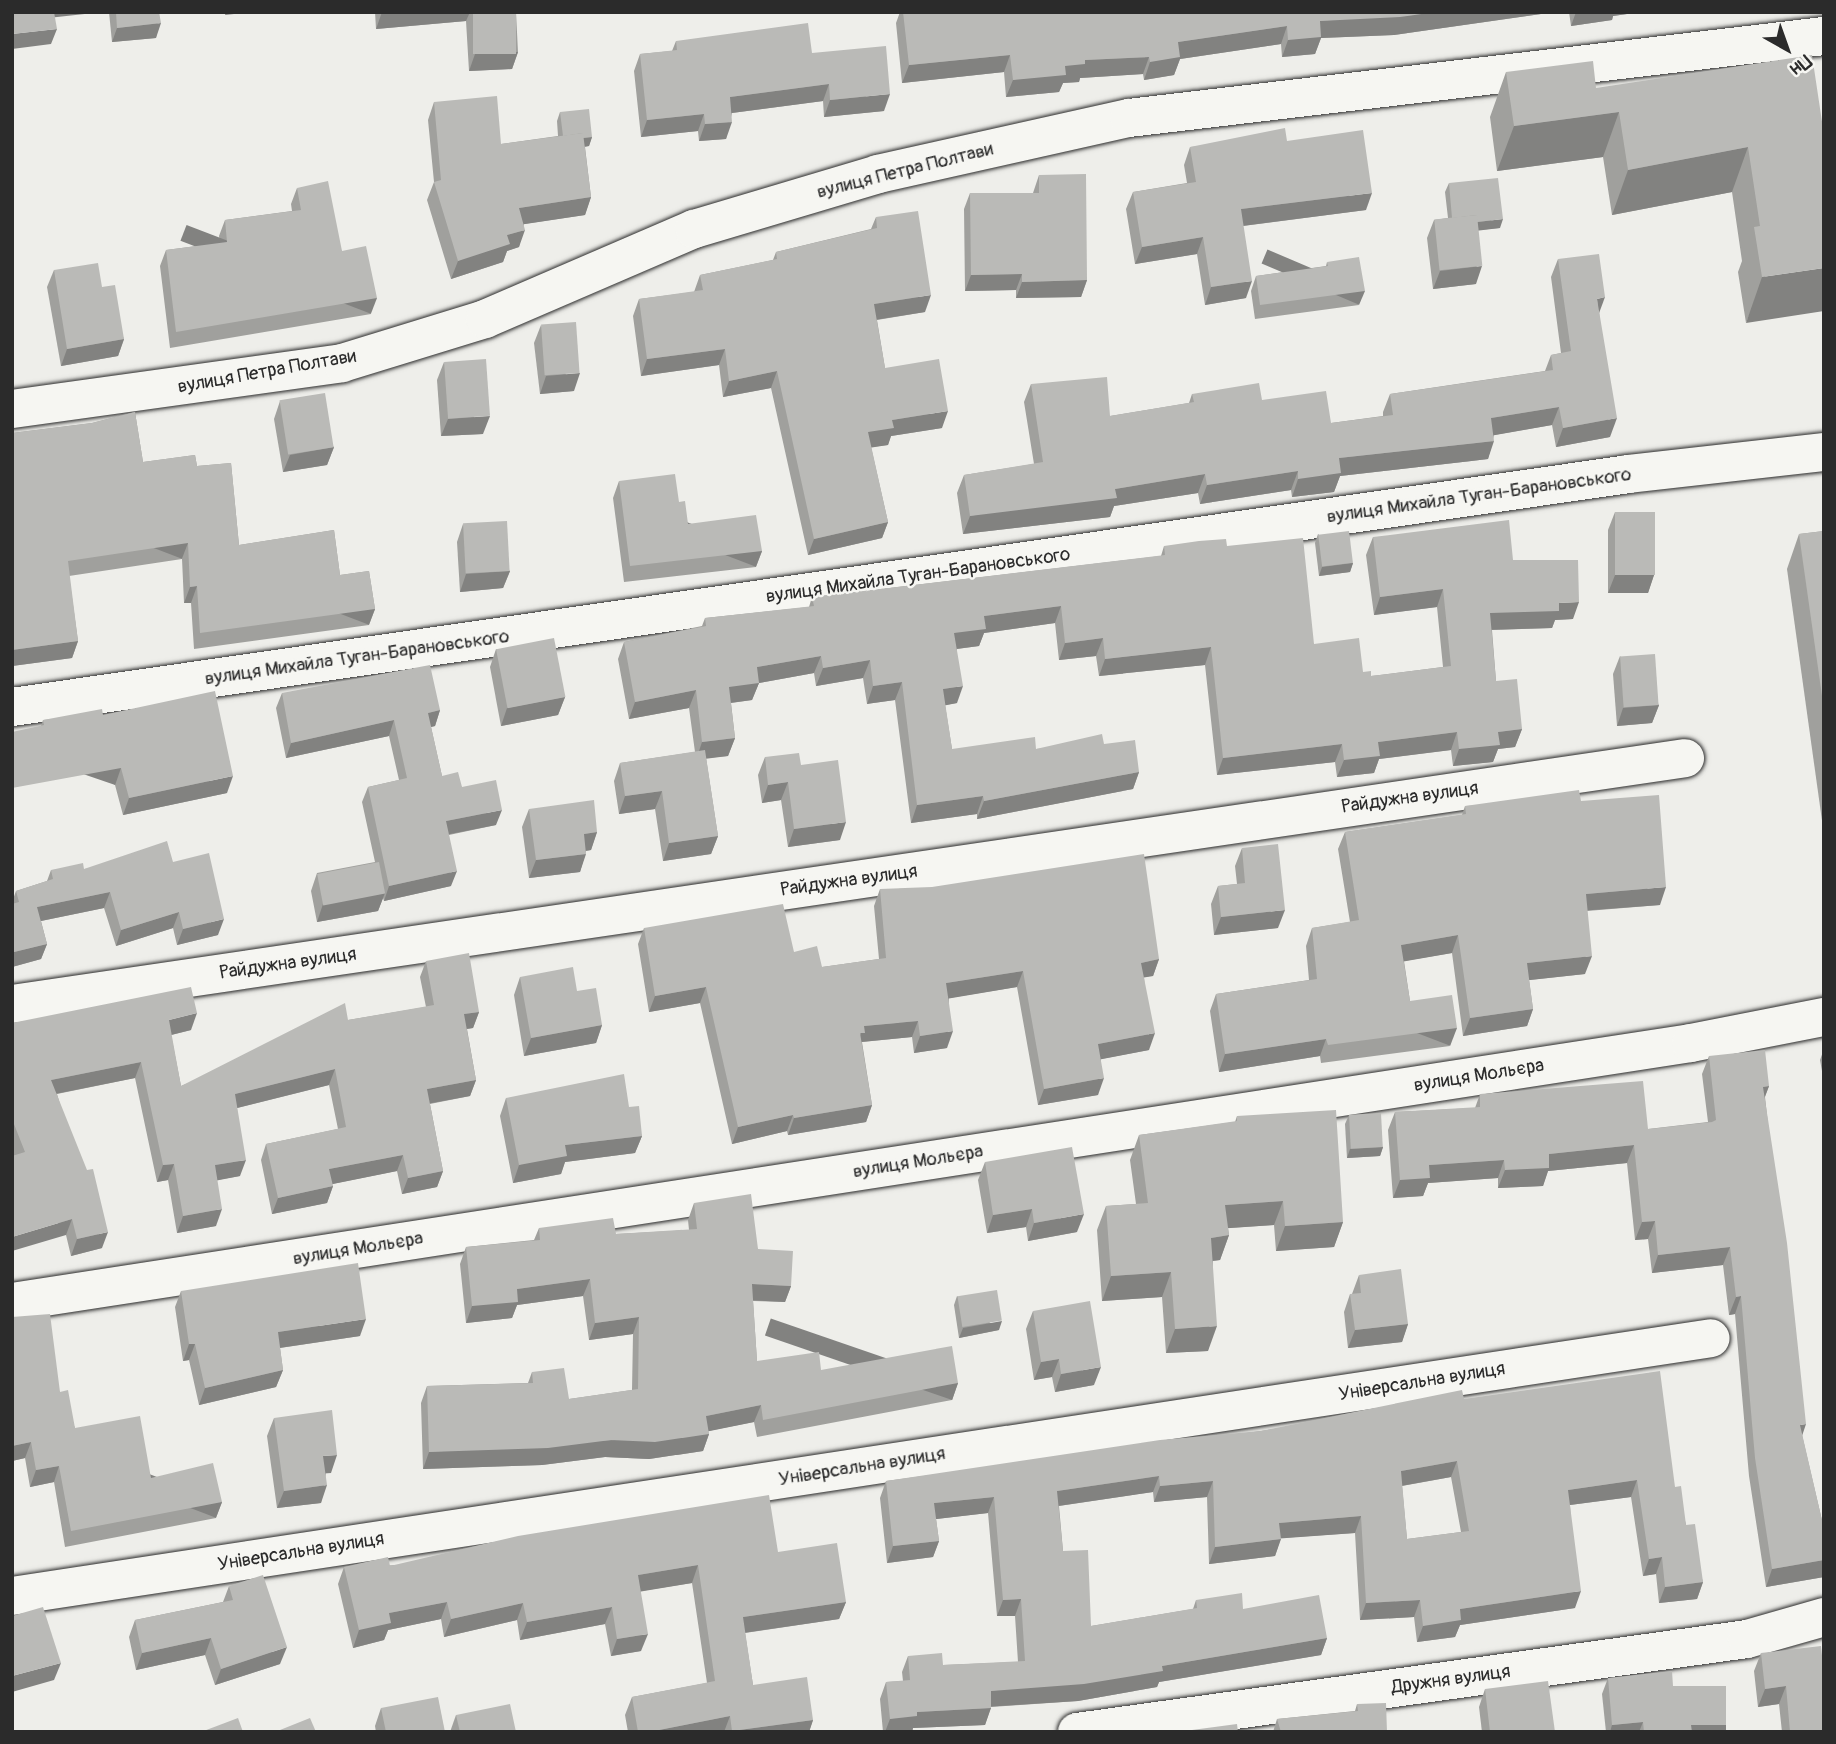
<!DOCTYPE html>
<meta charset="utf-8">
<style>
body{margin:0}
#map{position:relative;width:1836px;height:1744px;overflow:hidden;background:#eeeeea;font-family:Pangolin,sans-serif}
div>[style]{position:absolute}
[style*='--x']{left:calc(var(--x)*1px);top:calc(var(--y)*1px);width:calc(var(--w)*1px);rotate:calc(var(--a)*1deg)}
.roads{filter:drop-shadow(0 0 2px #2b2b2b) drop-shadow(0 0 2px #2b2b2b)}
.minor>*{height:38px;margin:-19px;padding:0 19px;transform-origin:19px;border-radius:19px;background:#f6f6f2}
.wall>*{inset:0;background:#a0a09d}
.shaded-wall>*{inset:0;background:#828280;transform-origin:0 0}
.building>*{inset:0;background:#babab7;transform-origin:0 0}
span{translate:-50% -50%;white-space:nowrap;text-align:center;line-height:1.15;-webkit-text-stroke:5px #f6f6f2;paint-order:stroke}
.street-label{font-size:19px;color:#2b2b2b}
.frame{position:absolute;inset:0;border:14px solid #2b2b2b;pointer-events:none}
.north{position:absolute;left:1752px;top:14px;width:70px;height:70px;-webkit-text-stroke:5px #f6f6f2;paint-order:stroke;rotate:140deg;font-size:19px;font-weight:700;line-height:28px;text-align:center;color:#2b2b2b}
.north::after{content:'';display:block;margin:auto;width:24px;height:32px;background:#2b2b2b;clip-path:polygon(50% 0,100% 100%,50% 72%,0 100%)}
</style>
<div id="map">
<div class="roads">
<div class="minor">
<div style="--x:12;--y:409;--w:333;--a:-7.9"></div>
<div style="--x:342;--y:363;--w:150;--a:-17.1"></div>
<div style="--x:485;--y:319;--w:228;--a:-23.3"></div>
<div style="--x:694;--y:229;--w:192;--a:-16.6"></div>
<div style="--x:878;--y:174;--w:257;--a:-12.6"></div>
<div style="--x:1129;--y:118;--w:700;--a:-6.73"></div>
<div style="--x:12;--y:707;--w:1633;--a:-8.2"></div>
<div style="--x:1628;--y:474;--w:197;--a:-6.4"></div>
<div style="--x:12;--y:1004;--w:1691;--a:-8.36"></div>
<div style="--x:12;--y:1302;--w:1699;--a:-8.77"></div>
<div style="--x:1691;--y:1043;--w:136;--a:-11.1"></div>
<div style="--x:12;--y:1596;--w:1718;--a:-8.63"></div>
<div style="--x:1077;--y:1732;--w:676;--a:-7.9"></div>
<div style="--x:1747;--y:1639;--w:80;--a:-15.9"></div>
</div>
</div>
<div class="wall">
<div style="clip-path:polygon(109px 12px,159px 12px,156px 38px,112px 42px)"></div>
<div style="clip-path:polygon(375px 12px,516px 12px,518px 52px,512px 69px,469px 71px,466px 21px,376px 29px)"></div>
<div style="clip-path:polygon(900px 12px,1555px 12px,1394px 35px,1321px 38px,1315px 54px,1282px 57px,1281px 44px,1180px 59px,1174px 75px,1144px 80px,1143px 74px,1080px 78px,1079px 82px,1063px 83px,1059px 92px,1006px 97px,1004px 72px,902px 83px,896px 23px)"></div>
<div style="clip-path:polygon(1569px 12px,1641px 12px,1613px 16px,1612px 20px,1571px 26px)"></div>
<div style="clip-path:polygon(676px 41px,812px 53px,884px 111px,824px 117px,823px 101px,732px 113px,726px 139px,699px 141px,698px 131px,641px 137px,634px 71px,640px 54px,672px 51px)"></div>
<div style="clip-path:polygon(1506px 72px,1596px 88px,1824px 135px,1746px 323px,1738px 272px,1742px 261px,1732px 192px,1612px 215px,1603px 157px,1497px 171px,1490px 117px)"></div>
<div style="clip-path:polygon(434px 102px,501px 144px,558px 136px,557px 121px,560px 112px,592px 137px,589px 146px,585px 147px,591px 197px,585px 215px,524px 224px,519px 247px,507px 251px,503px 262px,451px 279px,427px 200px,434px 182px,428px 120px)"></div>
<div style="clip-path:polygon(1287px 141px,1366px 210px,1243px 226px,1246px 298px,1205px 305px,1197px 254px,1135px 264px,1126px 209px,1133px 192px,1187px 183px,1184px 165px,1190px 147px)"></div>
<div style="clip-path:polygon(1039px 175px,1087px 280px,1081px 297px,1016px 298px,1016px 290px,965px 291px,964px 209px,970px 193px,1033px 193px)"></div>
<div style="clip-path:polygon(1449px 183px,1500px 228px,1478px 230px,1476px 284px,1433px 289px,1427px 238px,1434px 220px,1448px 218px,1445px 192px)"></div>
<div style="clip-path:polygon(297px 188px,342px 251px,371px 314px,170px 348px,160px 266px,166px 250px,220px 243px,219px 236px,225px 220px,292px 211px,291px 204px)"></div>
<div style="clip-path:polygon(876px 217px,925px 312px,877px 320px,885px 368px,942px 428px,891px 436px,888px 445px,871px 447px,888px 522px,882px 538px,808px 555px,771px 388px,723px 397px,719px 365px,641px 376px,633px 316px,639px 299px,694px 292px,700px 275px,773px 260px,776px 252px,871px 229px)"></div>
<div style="clip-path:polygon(1558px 259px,1599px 312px,1610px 437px,1556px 447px,1552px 425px,1494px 435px,1488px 459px,1340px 476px,1334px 492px,1292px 497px,1291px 490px,1200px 504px,1198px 493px,1114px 506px,1110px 517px,963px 534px,957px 493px,964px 475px,1034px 464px,1024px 402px,1031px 384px,1110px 416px,1189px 403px,1192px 394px,1262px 400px,1331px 423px,1383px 416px,1383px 412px,1390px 394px,1545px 371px,1551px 355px,1561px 353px,1551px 277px)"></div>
<div style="clip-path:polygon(1327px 262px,1359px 305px,1255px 319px,1251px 291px,1256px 276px,1326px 266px)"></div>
<div style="clip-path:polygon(54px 270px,102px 287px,124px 339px,118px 356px,61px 366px,47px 287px)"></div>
<div style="clip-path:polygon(541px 325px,574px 391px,540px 394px,534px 343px)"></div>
<div style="clip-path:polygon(444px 362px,483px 434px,441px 436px,437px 380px)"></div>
<div style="clip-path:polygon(280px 401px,334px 447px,327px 465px,283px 472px,274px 419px)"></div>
<div style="clip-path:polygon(135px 412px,143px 462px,195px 455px,197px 466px,231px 463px,239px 545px,334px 530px,340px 575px,369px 571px,375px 609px,369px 625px,194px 649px,191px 603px,184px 603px,182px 559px,69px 576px,78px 641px,72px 658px,12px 666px,12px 433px,92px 423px)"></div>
<div style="clip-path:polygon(619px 481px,679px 502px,688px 524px,762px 551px,756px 567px,624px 582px,613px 498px)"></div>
<div style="clip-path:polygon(1615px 512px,1654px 575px,1648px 593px,1608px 593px,1608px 530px)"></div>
<div style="clip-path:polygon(463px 524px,510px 571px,503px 588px,460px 592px,457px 542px)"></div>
<div style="clip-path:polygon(1824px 531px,1824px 835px,1787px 569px,1799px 534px)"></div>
<div style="clip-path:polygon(1318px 534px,1353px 563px,1350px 572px,1319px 576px,1315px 543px)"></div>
<div style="clip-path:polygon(1373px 537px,1513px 560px,1573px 619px,1555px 620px,1552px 628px,1492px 630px,1496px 681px,1522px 729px,1515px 747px,1498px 749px,1493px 762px,1453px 766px,1451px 750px,1379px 759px,1374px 773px,1337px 777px,1335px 762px,1217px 775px,1205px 665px,1099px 676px,1096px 656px,1059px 660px,1055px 623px,984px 633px,979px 646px,957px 649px,957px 703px,945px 705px,952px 749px,1036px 749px,1104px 744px,1139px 772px,1133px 789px,977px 819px,977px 814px,911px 823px,895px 700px,867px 704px,863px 678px,816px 686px,814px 673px,759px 683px,752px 700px,731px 703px,735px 738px,728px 756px,706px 758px,718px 836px,711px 854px,663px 861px,655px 809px,619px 814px,614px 781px,620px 763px,695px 752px,689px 708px,629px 719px,618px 659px,624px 642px,702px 626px,705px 618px,809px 607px,812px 597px,1161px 556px,1164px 546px,1227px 546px,1314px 644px,1363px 672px,1371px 676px,1443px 667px,1437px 607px,1374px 615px,1366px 555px)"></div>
<div style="clip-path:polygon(496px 649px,565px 697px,558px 715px,501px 726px,490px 667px)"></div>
<div style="clip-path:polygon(1620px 656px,1659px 705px,1652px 723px,1617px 726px,1613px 674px)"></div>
<div style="clip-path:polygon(282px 693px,440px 710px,435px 726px,431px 727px,442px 776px,462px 787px,496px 825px,449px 835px,451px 886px,384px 901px,383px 898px,378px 911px,317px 922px,311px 891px,317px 873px,375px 862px,362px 802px,368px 787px,399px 780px,389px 736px,286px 758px,276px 708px)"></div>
<div style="clip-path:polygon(103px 715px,227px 793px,123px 815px,115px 785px,41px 726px,43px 720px)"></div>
<div style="clip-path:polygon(765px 757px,801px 765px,840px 840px,788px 847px,781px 800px,762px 803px,758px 775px)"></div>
<div style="clip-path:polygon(1581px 801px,1660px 905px,1587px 911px,1585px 974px,1529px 980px,1533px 1009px,1527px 1026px,1463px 1036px,1452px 953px,1404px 961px,1410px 1001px,1450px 1046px,1321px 1063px,1320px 1056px,1219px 1072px,1210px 1011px,1216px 994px,1309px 980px,1306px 946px,1312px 928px,1350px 922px,1338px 849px,1345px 832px,1462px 815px,1465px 806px)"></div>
<div style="clip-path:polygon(529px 809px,597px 832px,591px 850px,586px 851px,580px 872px,529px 878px,522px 827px)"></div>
<div style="clip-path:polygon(1242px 848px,1278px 928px,1214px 935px,1211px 904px,1218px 886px,1237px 884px,1235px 866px)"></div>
<div style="clip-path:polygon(173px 862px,218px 935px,177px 945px,173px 928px,116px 946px,104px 908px,41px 921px,47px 944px,41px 959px,12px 967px,12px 902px,16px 891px,47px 881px,51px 870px,84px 869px)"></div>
<div style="clip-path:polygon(880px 889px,1159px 959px,1153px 976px,1144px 977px,1149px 1050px,1101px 1059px,1098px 1095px,1038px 1105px,1017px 987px,949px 998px,947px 1048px,914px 1053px,912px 1037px,862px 1042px,872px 1105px,866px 1122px,788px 1135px,787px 1131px,732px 1144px,700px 1003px,649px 1012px,638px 944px,644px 928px,794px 952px,822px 967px,879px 959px,874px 906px)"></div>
<div style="clip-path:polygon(426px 961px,479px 1012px,473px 1028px,467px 1029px,476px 1080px,470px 1096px,430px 1104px,443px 1171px,437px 1187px,402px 1194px,397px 1171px,332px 1184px,333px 1186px,327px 1203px,272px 1214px,261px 1160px,266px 1144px,338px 1129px,329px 1085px,237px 1108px,240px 1176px,217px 1180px,216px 1226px,177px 1233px,168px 1180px,157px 1182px,135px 1078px,57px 1094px,102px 1248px,71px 1256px,66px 1235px,14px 1156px,12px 1151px,12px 1023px,191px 1030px,171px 1035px,181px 1086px,348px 1020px,426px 1007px,420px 977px)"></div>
<div style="clip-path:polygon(520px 977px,577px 991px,602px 1025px,596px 1043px,524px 1056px,514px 995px)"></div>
<div style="clip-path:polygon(1824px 1049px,1824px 1082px,1820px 1060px)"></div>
<div style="clip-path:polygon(1709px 1056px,1769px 1086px,1765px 1097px,1802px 1435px,1824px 1529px,1824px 1577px,1766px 1587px,1749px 1476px,1735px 1314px,1729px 1315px,1723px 1265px,1652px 1273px,1648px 1239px,1635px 1240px,1627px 1163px,1548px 1171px,1543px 1186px,1498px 1188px,1498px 1178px,1428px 1183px,1423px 1196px,1393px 1198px,1388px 1130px,1395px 1112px,1475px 1108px,1480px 1094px,1648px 1129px,1708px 1122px,1702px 1074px)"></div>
<div style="clip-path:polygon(506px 1098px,629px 1107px,642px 1136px,635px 1153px,565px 1162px,561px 1174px,513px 1183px,500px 1116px)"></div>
<div style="clip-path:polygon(1349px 1115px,1383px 1147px,1380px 1156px,1347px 1158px,1345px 1124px)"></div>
<div style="clip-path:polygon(1237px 1116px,1343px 1222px,1334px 1247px,1276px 1251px,1274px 1225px,1228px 1228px,1229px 1235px,1220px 1260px,1213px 1261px,1208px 1351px,1166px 1353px,1162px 1297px,1102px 1301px,1097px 1230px,1106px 1206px,1136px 1204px,1130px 1160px,1139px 1135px,1235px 1122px)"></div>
<div style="clip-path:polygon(985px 1162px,1077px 1232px,1028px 1241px,1026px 1227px,987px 1233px,978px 1180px)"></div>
<div style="clip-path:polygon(694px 1203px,758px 1249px,791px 1286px,785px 1302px,753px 1301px,757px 1361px,821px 1370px,958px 1383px,952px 1400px,757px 1437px,754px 1422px,708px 1431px,709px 1434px,703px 1451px,649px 1459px,605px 1457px,542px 1465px,423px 1469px,421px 1403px,427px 1386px,528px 1383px,532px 1372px,569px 1399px,632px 1390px,633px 1334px,589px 1340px,583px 1296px,517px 1305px,512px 1318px,466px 1323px,460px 1264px,466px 1247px,534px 1240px,539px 1228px,616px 1234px,689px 1230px,688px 1220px)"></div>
<div style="clip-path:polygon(1359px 1275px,1408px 1324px,1402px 1342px,1348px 1348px,1344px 1312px,1350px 1294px,1352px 1294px)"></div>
<div style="clip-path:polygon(181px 1291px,360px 1336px,280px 1348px,283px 1370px,276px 1387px,199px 1405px,189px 1360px,183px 1361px,175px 1307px)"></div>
<div style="clip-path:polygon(957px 1296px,999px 1330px,959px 1338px,954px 1305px)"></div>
<div style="clip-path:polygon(1033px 1311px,1094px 1385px,1055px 1392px,1052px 1377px,1034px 1380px,1026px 1329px)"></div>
<div style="clip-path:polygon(12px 1317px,60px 1392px,75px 1428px,151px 1478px,222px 1502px,216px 1518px,65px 1547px,54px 1482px,30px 1487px,25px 1458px,12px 1461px)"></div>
<div style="clip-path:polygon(evenodd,1464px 1399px,1675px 1487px,1703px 1582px,1697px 1599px,1659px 1603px,1656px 1574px,1643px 1576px,1631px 1497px,1570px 1505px,1575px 1608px,1460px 1625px,1455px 1637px,1417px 1642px,1414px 1617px,1360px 1620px,1355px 1533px,1281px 1538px,1275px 1556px,1209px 1564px,1207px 1497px,1154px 1502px,1153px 1492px,1059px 1506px,1063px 1551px,1091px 1626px,1193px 1609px,1196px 1600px,1243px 1609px,1327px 1638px,1321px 1655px,1159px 1682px,1157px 1687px,1078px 1701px,991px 1707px,985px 1725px,913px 1728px,912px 1732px,883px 1732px,880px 1699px,886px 1682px,903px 1681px,902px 1672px,908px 1656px,943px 1665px,1018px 1662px,1015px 1616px,997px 1616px,988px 1513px,936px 1519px,939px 1541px,933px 1557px,887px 1563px,880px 1498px,886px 1481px,1261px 1431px,1464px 1399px,1451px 1477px,1461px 1532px,1407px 1539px,1402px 1486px,1451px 1477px)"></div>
<div style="clip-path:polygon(274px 1418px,331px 1473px,326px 1473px,321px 1503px,277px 1508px,267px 1436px)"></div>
<div style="clip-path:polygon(778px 1552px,846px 1602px,839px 1619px,745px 1633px,753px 1685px,813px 1720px,809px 1732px,628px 1732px,625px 1715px,632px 1697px,707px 1683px,692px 1583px,641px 1591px,641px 1651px,611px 1656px,605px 1624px,520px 1640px,517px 1620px,444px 1637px,441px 1619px,388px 1630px,384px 1640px,353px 1648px,338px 1584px,344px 1567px)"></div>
<div style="clip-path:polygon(229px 1586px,280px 1664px,215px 1685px,205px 1655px,136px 1670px,129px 1637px,135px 1620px,223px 1602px)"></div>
<div style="clip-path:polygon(1761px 1653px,1824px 1732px,1782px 1732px,1779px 1704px,1758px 1707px,1754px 1671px)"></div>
<div style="clip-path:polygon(1608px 1678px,1673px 1686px,1726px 1725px,1724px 1732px,1606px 1732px,1602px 1694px)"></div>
<div style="clip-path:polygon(1485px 1689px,1555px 1732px,1482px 1732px,1479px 1707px)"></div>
<div style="clip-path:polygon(1357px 1704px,1387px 1732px,1273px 1732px,1277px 1719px,1355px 1711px)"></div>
<div style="clip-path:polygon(381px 1708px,445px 1732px,376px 1732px,375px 1726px)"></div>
<div style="clip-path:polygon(456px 1715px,516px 1732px,450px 1732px)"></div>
</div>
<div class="shaded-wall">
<div style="clip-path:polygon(50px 12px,103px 12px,48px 18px)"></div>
<div style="clip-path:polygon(226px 12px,252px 12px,225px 15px)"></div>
<div style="clip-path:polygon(382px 12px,470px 12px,466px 21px,376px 29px)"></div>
<div style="clip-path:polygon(1435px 12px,1555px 12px,1394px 35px,1321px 38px,1315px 54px,1282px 57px,1288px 40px,1320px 21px)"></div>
<div style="clip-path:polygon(1576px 12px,1641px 12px,1613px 16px,1612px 20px,1571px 26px)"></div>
<div style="clip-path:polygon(161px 23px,156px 38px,112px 42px,117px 28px)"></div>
<div style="clip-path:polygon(1287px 26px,1281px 44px,1180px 59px,1174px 75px,1144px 80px,1150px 62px,1178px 42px)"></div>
<div style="clip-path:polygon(57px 29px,51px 44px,12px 49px,12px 34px)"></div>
<div style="clip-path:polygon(518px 52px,512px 69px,469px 71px,475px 54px)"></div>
<div style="clip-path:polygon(1010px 55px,1004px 72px,902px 83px,909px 65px)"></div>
<div style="clip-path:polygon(1149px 57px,1143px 74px,1080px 78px,1079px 82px,1063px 83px,1059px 92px,1006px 97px,1013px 80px,1085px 60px)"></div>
<div style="clip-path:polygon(829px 84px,823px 101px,724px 114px,730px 97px)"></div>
<div style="clip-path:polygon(890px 94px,884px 111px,824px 117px,830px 100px)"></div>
<div style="clip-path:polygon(1619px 112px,1603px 157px,1497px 171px,1514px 126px)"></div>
<div style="clip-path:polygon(704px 114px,698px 131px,641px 137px,647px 120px)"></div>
<div style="clip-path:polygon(732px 122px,726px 139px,699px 141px,705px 124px)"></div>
<div style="clip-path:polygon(592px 137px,589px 146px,560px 149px,563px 140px)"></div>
<div style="clip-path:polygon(1748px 147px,1732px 192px,1612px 215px,1628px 170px)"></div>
<div style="clip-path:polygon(1372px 193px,1366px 210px,1234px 227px,1241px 209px)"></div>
<div style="clip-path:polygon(591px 197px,585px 215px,512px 226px,519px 208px)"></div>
<div style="clip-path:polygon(1503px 219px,1500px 228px,1450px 234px,1453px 225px)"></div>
<div style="clip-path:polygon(525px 230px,519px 247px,507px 251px,503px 262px,451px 279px,458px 261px,507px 235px)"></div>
<div style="clip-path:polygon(1203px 237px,1197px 254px,1135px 264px,1142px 247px)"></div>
<div style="clip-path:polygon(1482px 266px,1476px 284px,1433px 289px,1440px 271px)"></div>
<div style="clip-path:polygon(1824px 268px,1824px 311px,1746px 323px,1762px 277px)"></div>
<div style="clip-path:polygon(1022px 274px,1016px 290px,965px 291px,971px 275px)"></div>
<div style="clip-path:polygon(1087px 280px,1081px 297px,1016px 298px,1022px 282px)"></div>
<div style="clip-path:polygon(1252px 281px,1246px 298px,1205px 305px,1211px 287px)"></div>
<div style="left:1365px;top:291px;width:15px;height:106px;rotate:113deg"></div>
<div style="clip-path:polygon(931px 295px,925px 312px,868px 321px,874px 304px)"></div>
<div style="clip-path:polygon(1605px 297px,1598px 316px,1597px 299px)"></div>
<div style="left:377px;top:298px;width:17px;height:204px;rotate:111deg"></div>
<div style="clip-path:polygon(124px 339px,118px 356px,61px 366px,67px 349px)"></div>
<div style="clip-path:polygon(725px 349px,719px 365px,641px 376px,647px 359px)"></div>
<div style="clip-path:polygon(777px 371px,771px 388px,723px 397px,729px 381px)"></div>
<div style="clip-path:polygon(580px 373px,574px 391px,540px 394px,546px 376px)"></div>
<div style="clip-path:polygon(1559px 407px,1552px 425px,1484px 437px,1491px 418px)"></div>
<div style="clip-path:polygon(948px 411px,942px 428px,891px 436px,888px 445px,862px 449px,868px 432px,892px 420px)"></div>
<div style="clip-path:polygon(490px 416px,483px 434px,441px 436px,448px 419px)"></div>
<div style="clip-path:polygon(1617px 418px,1610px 437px,1556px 447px,1563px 428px)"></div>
<div style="clip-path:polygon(1494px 441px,1488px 459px,1340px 476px,1334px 492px,1292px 497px,1298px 479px,1339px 458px)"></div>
<div style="clip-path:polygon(334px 447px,327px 465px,283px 472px,290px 455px)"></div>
<div style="clip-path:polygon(1298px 471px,1291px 490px,1200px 504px,1207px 485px)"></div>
<div style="clip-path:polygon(1205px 474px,1198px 493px,1114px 506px,1110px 517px,963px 534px,970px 516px,1115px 489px)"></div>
<div style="clip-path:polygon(888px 522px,882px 538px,808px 555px,814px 539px)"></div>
<div style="left:188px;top:543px;width:17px;height:121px;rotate:111deg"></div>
<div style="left:762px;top:551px;width:17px;height:133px;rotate:111deg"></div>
<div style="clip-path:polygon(1353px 563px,1350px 572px,1319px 576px,1322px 567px)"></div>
<div style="clip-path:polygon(510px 571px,503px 588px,460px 592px,466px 574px)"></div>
<div style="clip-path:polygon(1615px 575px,1654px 575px,1648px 593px,1608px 593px)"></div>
<div style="clip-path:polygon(197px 586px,191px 603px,184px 603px,190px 587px)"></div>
<div style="clip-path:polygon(1443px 589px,1437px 607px,1374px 615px,1380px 597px)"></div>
<div style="clip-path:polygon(1579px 602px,1573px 619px,1555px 620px,1552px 628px,1484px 630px,1490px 613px,1559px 603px)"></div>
<div style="clip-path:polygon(1061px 606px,1055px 623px,984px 633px,979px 646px,948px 650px,954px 633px,984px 616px)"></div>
<div style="left:375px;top:609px;width:17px;height:177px;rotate:111deg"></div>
<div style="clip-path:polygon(1103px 638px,1096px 656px,1059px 660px,1065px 643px)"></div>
<div style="clip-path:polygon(78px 641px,72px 658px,12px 666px,12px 650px)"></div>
<div style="clip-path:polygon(1211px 647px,1205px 665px,1099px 676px,1105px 659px)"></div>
<div style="clip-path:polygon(821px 656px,814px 673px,759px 683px,752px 700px,722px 704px,729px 687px,757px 667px)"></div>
<div style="clip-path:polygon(870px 660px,863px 678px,816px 686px,823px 668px)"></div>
<div style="clip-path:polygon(902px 682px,895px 700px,867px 704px,873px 686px)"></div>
<div style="clip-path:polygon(963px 686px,957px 703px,937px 707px,943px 689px)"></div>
<div style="clip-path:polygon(696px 690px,689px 708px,629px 719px,635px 702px)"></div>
<div style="clip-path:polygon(565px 697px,558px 715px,501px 726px,507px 708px)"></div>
<div style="clip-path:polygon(1659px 705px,1652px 723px,1617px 726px,1623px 708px)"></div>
<div style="clip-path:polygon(440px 710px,435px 726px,422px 729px,428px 713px)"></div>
<div style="clip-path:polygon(394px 720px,389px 736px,286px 758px,291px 743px)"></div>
<div style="clip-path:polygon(1522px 729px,1515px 747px,1498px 749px,1493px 762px,1453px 766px,1459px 749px,1498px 732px)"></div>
<div style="clip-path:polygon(1457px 732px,1451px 750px,1379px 759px,1374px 773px,1337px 777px,1344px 760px,1378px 742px)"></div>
<div style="clip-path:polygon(735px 738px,728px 756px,696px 760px,702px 742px)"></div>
<div style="clip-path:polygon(1342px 744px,1335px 762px,1217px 775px,1223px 758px)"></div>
<div style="left:121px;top:768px;width:18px;height:111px;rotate:109deg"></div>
<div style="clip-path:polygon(1139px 772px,1133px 789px,977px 819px,984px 801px)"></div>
<div style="clip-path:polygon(233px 776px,227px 793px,123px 815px,129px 798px)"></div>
<div style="clip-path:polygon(788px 782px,781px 800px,762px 803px,768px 785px)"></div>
<div style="clip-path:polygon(662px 791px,655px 809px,619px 814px,625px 796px)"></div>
<div style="clip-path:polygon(983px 796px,977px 814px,911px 823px,917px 805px)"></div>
<div style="clip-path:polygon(502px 810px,496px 825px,440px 836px,446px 821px)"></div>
<div style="clip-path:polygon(846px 822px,840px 840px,788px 847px,794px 829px)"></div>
<div style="clip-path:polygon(597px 832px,591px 850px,577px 852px,584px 834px)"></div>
<div style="clip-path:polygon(718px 836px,711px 854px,663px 861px,669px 843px)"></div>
<div style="clip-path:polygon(586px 854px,580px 872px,529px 878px,536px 860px)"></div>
<div style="clip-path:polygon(457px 871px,451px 886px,384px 901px,389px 886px)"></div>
<div style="clip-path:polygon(1666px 887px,1660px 905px,1579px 911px,1586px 894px)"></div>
<div style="clip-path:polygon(110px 892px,104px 908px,31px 923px,37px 907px)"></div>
<div style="clip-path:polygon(385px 893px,378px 911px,317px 922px,323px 904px)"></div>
<div style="clip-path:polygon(1285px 910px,1278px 928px,1214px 935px,1221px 917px)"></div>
<div style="clip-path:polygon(179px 912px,173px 928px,116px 946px,121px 930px)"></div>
<div style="clip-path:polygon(224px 919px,218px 935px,177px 945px,183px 929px)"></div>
<div style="clip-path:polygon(1458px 935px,1452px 953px,1395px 963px,1401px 945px)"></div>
<div style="clip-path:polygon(47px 944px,41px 959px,12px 967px,12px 956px,14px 952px)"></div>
<div style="clip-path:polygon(1592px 956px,1585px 974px,1521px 981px,1527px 963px)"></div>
<div style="clip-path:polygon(1159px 959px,1153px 976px,1135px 979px,1141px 963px)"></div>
<div style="clip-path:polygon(1023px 971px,1017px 987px,940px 1000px,946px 983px)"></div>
<div style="clip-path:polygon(706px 987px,700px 1003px,649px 1012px,655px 996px)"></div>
<div style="clip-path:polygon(1533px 1009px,1527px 1026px,1463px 1036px,1470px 1018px)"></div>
<div style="clip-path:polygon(479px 1012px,473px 1028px,458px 1030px,464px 1014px)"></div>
<div style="clip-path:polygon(197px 1013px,191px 1030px,163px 1037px,169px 1020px)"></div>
<div style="clip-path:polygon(918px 1021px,912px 1037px,861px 1042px,854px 1050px,864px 1026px)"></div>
<div style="clip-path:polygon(602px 1025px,596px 1043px,524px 1056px,531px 1038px)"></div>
<div style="left:1457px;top:1028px;width:19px;height:130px;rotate:111deg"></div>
<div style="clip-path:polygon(953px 1031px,947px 1048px,914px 1053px,920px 1036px)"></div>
<div style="clip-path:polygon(1155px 1033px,1149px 1050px,1092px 1061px,1098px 1044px)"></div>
<div style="clip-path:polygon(1326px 1039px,1320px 1056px,1219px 1072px,1225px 1054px)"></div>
<div style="clip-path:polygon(141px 1062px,135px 1078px,45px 1096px,51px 1080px)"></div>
<div style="clip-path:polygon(335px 1069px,329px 1085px,229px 1110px,235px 1094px)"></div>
<div style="clip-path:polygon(1104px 1078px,1098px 1095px,1038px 1105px,1044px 1089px)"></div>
<div style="clip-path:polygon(476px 1080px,470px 1096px,421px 1105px,427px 1089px)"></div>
<div style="clip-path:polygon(1769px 1086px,1762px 1104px,1763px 1087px)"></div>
<div style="clip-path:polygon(872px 1105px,866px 1122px,788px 1135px,794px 1118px)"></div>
<div style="clip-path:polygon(793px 1115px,787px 1131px,732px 1144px,738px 1127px)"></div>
<div style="clip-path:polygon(642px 1136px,635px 1153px,565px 1162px,561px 1174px,513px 1183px,519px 1165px,565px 1145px)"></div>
<div style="clip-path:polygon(1634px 1145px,1627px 1163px,1548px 1171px,1543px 1186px,1498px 1188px,1505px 1170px,1549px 1154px)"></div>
<div style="clip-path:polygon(1383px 1147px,1380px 1156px,1347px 1158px,1350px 1149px)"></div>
<div style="clip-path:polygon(403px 1155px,397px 1171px,323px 1186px,329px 1169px)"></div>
<div style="clip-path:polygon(246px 1160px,240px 1176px,209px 1182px,215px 1165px)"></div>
<div style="clip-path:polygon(1504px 1160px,1498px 1178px,1428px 1183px,1423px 1196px,1393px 1198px,1400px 1180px,1429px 1165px)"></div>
<div style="clip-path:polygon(174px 1164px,168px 1180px,157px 1182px,163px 1165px)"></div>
<div style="clip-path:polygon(443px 1171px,437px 1187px,402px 1194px,408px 1178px)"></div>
<div style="clip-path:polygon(333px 1186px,327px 1203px,272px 1214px,278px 1198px)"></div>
<div style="clip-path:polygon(1283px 1201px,1274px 1225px,1216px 1229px,1225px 1205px)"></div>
<div style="clip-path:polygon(222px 1209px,216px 1226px,177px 1233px,183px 1216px)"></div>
<div style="clip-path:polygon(1032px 1209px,1026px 1227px,987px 1233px,993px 1215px)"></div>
<div style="clip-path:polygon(1084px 1214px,1077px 1232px,1028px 1241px,1034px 1223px)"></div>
<div style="clip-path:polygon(72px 1219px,66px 1235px,12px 1251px,12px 1237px)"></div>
<div style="clip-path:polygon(1655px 1221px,1648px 1239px,1635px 1240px,1642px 1222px)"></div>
<div style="clip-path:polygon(1343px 1222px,1334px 1247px,1276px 1251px,1285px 1226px)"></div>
<div style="clip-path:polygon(108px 1232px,102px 1248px,71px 1256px,77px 1239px)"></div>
<div style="clip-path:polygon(1229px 1235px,1220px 1260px,1202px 1262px,1211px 1238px)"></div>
<div style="clip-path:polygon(1730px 1247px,1723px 1265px,1652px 1273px,1658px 1255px)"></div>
<div style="clip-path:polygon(1171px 1272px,1162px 1297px,1102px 1301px,1111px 1276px)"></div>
<div style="clip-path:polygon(590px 1279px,583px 1296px,517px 1305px,512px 1318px,466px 1323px,472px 1306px,517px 1289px)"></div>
<div style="clip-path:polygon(752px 1284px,791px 1286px,785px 1302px,746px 1300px)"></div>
<div style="clip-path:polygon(1741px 1296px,1735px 1314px,1729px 1315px,1736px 1297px)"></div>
<div style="clip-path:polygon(639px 1317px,633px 1334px,589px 1340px,595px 1323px)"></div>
<div style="clip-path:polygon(366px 1319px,360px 1336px,272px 1349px,278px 1332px)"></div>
<div style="clip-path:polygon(1002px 1321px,999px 1330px,959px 1338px,963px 1328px)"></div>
<div style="clip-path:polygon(1408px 1324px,1402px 1342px,1348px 1348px,1355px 1330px)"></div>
<div style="clip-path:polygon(1217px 1326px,1208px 1351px,1166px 1353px,1175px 1329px)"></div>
<div style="clip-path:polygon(189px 1344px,195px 1344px,189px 1360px,183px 1361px)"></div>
<div style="clip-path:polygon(1059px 1359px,1052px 1377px,1034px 1380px,1041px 1362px)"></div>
<div style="clip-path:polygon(1101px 1367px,1094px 1385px,1055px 1392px,1061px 1374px)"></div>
<div style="clip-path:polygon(283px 1370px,276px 1387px,199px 1405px,205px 1388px)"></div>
<div style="left:958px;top:1383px;width:18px;height:198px;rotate:109deg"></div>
<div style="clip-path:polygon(761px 1405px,754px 1422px,700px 1433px,706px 1416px)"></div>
<div style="clip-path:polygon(1806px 1424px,1800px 1442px,1800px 1425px)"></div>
<div style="clip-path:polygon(709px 1434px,703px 1451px,649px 1459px,605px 1457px,542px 1465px,423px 1469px,429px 1452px)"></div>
<div style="clip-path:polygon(31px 1442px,25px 1458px,12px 1461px,12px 1446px)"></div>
<div style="clip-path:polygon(337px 1455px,331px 1473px,317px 1474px,323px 1456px)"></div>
<div style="clip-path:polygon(1457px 1461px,1451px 1477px,1395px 1487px,1401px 1471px)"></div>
<div style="clip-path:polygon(59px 1466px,54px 1482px,30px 1487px,36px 1470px)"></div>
<div style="clip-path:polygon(1159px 1476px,1153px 1492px,1051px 1507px,1057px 1491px)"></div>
<div style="clip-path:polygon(1637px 1480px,1631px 1497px,1562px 1506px,1568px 1490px)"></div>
<div style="clip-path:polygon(1213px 1481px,1207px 1497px,1154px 1502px,1160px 1486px)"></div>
<div style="clip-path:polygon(327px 1485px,321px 1503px,277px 1508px,284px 1491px)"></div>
<div style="clip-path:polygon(994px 1497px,988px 1513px,928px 1520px,934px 1503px)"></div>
<div style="left:222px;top:1502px;width:17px;height:154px;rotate:111deg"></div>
<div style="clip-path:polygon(1361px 1516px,1355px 1533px,1273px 1539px,1279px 1523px)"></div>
<div style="clip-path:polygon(1281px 1539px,1275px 1556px,1209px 1564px,1215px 1547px)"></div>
<div style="clip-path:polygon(939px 1541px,933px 1557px,887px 1563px,893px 1546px)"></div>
<div style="clip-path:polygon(1662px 1557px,1656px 1574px,1643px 1576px,1649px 1559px)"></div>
<div style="clip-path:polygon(1824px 1560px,1824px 1577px,1766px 1587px,1772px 1569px)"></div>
<div style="clip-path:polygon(698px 1565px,692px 1583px,632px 1593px,638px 1575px)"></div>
<div style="clip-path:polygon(1703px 1582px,1697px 1599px,1659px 1603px,1665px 1587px)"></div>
<div style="clip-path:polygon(1581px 1591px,1575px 1608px,1460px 1625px,1455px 1637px,1417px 1642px,1423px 1626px,1460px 1609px)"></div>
<div style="clip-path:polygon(1021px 1599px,1015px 1616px,997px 1616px,1003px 1600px)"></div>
<div style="clip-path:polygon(1420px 1600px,1414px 1617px,1360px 1620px,1366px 1603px)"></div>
<div style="clip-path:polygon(447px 1602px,441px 1619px,388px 1630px,384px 1640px,353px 1648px,359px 1630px,389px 1613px)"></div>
<div style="clip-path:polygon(846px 1602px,839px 1619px,736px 1634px,743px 1617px)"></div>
<div style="clip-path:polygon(523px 1603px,517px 1620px,444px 1637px,451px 1619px)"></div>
<div style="clip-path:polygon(612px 1607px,605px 1624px,520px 1640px,527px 1622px)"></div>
<div style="clip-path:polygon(648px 1634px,641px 1651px,611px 1656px,617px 1639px)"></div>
<div style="clip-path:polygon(211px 1638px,205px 1655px,136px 1670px,142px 1653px)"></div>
<div style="clip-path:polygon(1327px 1638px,1321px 1655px,1159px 1682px,1157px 1687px,1078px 1701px,984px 1707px,991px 1691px,1162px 1666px)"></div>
<div style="clip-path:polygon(287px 1647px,280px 1664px,215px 1685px,221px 1669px)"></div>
<div style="clip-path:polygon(61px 1663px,54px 1680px,12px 1692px,12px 1676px)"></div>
<div style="clip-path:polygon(1786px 1686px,1779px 1704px,1758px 1707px,1765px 1689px)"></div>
<div style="clip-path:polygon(991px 1708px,985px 1725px,913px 1728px,912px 1732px,885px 1732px,890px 1719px,917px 1712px)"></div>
<div style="clip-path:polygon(730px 1716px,724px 1732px,649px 1732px)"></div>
<div style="clip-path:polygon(813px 1720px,809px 1732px,732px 1732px,732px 1731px)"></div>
<div style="clip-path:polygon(1643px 1722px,1639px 1732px,1610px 1732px,1612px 1725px)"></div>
<div style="left:1691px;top:1725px;width:35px;height:7px"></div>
</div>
<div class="building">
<div style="clip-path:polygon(12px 12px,54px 12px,57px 29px,12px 34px)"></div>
<div style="clip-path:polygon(116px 12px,159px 12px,161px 23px,117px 28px)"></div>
<div style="left:473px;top:12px;width:43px;height:42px"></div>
<div style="clip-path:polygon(903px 12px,1435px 12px,1400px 17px,1320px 21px,1321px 37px,1288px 40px,1287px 26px,1178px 42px,1180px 57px,1150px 62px,1149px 57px,1085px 60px,1085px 64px,1065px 66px,1066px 75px,1013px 80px,1010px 55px,909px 65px)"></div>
<div style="clip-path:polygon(808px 23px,812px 53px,886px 46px,890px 94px,830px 100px,829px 84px,730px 97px,732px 122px,705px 124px,704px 114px,647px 120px,640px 54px,677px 50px,676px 41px)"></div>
<div style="clip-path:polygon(1812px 55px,1824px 135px,1824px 268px,1762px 277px,1754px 227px,1760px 226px,1748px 147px,1628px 170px,1619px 112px,1514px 126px,1506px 72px,1593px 61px,1596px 88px)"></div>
<div style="clip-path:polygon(497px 96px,501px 144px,583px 133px,591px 197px,519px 208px,525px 230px,507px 235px,510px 244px,458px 261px,434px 182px,441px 180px,434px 102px)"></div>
<div style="clip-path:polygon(589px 109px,592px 137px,583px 138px,583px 133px,563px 136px,560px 112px)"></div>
<div style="clip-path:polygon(1285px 128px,1287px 141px,1363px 130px,1372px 193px,1241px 209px,1252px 281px,1211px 287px,1203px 237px,1142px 247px,1133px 192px,1196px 182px,1190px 147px)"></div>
<div style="clip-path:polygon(1086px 174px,1087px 280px,1022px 282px,1022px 274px,971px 275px,970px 193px,1039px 193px,1039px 175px)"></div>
<div style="clip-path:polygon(1498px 178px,1503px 219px,1477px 222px,1477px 215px,1452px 218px,1449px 183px)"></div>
<div style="clip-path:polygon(328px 181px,342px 251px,366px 246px,377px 298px,176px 332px,166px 250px,227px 242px,225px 220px,301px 210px,297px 188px)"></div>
<div style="clip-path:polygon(918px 211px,931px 295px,874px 304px,885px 368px,939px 359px,948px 411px,892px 420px,894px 428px,868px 432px,888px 522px,814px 539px,777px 371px,729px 381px,725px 349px,647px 359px,639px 299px,703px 290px,700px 275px,777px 259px,776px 252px,877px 228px,876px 217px)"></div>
<div style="left:1477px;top:215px;width:51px;height:43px;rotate:84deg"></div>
<div style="clip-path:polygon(1599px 254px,1605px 297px,1597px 299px,1617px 418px,1563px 428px,1559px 407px,1491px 418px,1494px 441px,1339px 458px,1341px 473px,1298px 479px,1298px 471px,1207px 485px,1205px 474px,1115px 489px,1117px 498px,970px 516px,964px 475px,1043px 462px,1031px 384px,1107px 377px,1110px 416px,1194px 402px,1192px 394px,1259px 383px,1262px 400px,1326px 391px,1331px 423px,1393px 415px,1390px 394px,1553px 370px,1551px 355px,1571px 351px,1558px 259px)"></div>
<div style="clip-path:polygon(1359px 257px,1365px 291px,1260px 305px,1256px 276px,1328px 266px,1327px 262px)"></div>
<div style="clip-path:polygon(98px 263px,102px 287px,115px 285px,124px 339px,67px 349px,54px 270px)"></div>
<div style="left:576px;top:322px;width:51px;height:35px;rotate:86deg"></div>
<div style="left:486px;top:359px;width:57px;height:42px;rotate:86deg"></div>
<div style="left:325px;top:393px;width:55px;height:46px;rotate:81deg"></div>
<div style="clip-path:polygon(135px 412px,143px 462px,195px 455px,197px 466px,231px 463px,239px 545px,334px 530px,340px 575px,369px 571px,375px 609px,200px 633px,197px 586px,190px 587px,188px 543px,68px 561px,78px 641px,12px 650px,12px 433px,92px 423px)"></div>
<div style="clip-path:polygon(675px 474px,679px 502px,685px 501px,688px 524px,756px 515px,762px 551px,630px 566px,619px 481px)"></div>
<div style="left:1615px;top:512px;width:40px;height:63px"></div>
<div style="clip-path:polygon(1509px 520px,1513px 560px,1578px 560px,1579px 602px,1559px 603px,1559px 611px,1490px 613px,1496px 681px,1517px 679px,1522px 729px,1498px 732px,1500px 745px,1459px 749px,1457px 732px,1378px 742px,1380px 756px,1344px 760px,1342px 744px,1223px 758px,1211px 647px,1105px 659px,1103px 638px,1065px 643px,1061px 606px,984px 616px,986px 629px,954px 633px,963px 686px,943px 689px,952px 749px,1035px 737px,1036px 749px,1102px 734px,1104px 744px,1135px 740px,1139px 772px,984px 801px,983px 796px,917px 805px,902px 682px,873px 686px,870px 660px,823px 668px,821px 656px,757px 667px,759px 683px,729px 687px,735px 738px,702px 742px,696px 690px,635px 702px,624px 642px,706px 626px,705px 618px,814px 606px,812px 597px,1165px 555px,1164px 546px,1199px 541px,1226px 539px,1227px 546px,1303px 538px,1314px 644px,1359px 638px,1363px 672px,1371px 671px,1371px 676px,1451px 666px,1443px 589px,1380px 597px,1373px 537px)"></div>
<div style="left:507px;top:521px;width:50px;height:44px;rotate:87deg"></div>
<div style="left:1349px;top:531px;width:32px;height:31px;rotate:83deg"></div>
<div style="clip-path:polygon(1824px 531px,1824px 710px,1799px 534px)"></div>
<div style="left:554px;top:638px;width:60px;height:59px;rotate:79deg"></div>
<div style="left:1655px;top:654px;width:51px;height:35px;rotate:86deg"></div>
<div style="clip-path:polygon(430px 665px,440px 710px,428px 713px,442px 776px,458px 772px,462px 787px,496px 780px,502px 810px,446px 821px,457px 871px,389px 886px,368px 787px,407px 778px,394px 720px,291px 743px,282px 693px)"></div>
<div style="clip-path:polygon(215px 691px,233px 776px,129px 798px,121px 768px,12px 788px,12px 732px,44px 725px,43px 720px,102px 709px,103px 715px)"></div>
<div style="clip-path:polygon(705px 750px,718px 836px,669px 843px,662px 791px,625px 796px,620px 763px)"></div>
<div style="clip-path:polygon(799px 753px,801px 765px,838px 760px,846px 822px,794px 829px,788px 782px,768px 785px,765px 757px)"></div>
<div style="clip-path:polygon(1579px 790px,1581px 801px,1659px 795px,1666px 887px,1586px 894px,1592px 956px,1527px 963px,1533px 1009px,1470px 1018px,1458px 935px,1401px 945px,1410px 1001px,1452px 995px,1457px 1028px,1328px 1045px,1326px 1039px,1225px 1054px,1216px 994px,1317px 979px,1312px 928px,1359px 920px,1345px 832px,1466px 814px,1465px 806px)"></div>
<div style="clip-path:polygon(594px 800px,597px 832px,584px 834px,586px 854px,536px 860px,529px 809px)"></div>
<div style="clip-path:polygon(167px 841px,173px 862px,209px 853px,224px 919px,183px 929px,179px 912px,121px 930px,110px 892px,37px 907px,47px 944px,14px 952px,12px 947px,12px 904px,19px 902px,16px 891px,53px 879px,51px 870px,83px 863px,84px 869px)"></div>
<div style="clip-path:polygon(1278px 844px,1285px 910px,1221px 917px,1218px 886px,1245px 883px,1242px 848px)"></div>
<div style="clip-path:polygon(1144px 854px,1159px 959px,1141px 963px,1155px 1033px,1098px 1044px,1104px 1078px,1044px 1089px,1023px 971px,946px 983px,953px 1031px,920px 1036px,918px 1021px,864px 1026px,865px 1033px,860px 1033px,872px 1105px,794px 1118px,793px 1115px,738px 1127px,706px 987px,655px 996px,644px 928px,783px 904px,794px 952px,817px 946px,822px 967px,886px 958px,880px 889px,932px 887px)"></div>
<div style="left:379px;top:862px;width:32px;height:63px;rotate:79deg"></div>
<div style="clip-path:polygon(469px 953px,479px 1012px,464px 1014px,476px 1080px,427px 1089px,443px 1171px,408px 1178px,403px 1155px,329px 1169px,333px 1186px,278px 1198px,266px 1144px,346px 1127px,335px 1069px,235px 1094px,246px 1160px,215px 1165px,222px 1209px,183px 1216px,174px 1164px,163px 1165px,141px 1062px,51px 1080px,87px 1170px,93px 1169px,108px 1232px,77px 1239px,72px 1219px,12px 1237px,12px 1156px,25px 1152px,12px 1119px,12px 1023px,191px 987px,197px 1013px,169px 1020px,181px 1086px,345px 1003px,348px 1020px,434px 1005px,426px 961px)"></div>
<div style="clip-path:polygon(573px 967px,577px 991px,596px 988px,602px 1025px,531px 1038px,520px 977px)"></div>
<div style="clip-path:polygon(1765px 1050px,1769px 1086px,1763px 1087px,1787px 1243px,1806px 1424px,1800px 1425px,1824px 1529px,1824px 1560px,1772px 1569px,1755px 1458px,1741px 1296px,1736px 1297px,1730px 1247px,1658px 1255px,1655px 1221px,1642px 1222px,1634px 1145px,1549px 1154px,1549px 1168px,1505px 1170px,1504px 1160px,1429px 1165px,1430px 1178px,1400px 1180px,1395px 1112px,1480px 1107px,1480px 1094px,1643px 1081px,1648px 1129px,1712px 1122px,1716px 1120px,1709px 1056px)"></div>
<div style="clip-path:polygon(624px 1074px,629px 1107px,639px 1106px,642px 1136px,565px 1145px,567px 1156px,519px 1165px,506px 1098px)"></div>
<div style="clip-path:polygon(1336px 1110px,1343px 1222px,1285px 1226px,1283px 1201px,1225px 1205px,1229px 1235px,1211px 1238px,1217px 1326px,1175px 1329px,1171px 1272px,1111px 1276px,1106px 1206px,1148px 1203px,1139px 1135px,1237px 1121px,1237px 1116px)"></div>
<div style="left:1381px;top:1113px;width:34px;height:32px;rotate:87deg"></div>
<div style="clip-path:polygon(1072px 1147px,1084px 1214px,1034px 1223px,1032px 1209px,993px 1215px,985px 1162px)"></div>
<div style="clip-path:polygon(751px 1194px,758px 1249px,793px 1251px,791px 1286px,752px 1284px,757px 1361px,819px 1352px,821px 1370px,952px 1346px,958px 1383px,763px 1420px,761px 1405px,706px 1416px,709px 1434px,655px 1442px,611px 1440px,548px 1448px,429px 1452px,427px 1386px,533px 1383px,532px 1372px,564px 1368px,569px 1399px,638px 1389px,639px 1317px,595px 1323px,590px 1279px,517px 1289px,518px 1302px,472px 1306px,466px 1247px,540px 1240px,539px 1228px,613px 1218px,616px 1234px,697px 1229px,694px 1203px)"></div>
<div style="clip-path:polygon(358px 1263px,366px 1319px,278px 1332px,283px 1370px,205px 1388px,195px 1344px,189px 1344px,181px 1291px)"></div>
<div style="clip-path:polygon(1401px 1269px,1408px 1324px,1355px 1330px,1350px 1294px,1361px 1293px,1359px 1275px)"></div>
<div style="left:997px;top:1290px;width:31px;height:40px;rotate:81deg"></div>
<div style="clip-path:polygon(1090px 1301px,1101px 1367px,1061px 1374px,1059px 1359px,1041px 1362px,1033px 1311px)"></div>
<div style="clip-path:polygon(50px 1314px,60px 1392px,68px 1390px,75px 1428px,140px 1416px,151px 1478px,213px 1463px,222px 1502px,71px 1531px,59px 1466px,36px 1470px,31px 1442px,12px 1446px,12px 1317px)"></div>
<div style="clip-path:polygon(evenodd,1660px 1371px,1675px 1487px,1681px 1486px,1686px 1525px,1695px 1524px,1703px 1582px,1665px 1587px,1662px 1557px,1649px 1559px,1637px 1480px,1568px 1490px,1581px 1591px,1460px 1609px,1461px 1620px,1423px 1626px,1420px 1600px,1366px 1603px,1361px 1516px,1279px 1523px,1281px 1539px,1215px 1547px,1213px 1481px,1160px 1486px,1159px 1476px,1057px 1491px,1063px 1551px,1088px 1550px,1091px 1626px,1197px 1608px,1196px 1600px,1242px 1593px,1243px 1609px,1319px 1595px,1327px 1638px,1162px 1666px,1163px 1671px,1084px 1684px,991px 1691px,991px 1708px,917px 1712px,917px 1716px,890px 1719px,886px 1682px,910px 1680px,908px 1656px,942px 1653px,943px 1665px,1025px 1661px,1021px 1599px,1003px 1600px,994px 1497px,934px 1503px,939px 1541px,893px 1546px,886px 1481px,1160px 1440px,1261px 1431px,1462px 1390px,1464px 1399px,1660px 1371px,1457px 1461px,1469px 1531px,1407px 1539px,1401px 1471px,1457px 1461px)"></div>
<div style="clip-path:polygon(332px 1410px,337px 1455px,323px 1456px,327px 1485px,284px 1491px,274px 1418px)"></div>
<div style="clip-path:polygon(769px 1495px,778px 1552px,837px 1543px,846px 1602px,743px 1617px,753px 1685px,807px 1677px,813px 1720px,732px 1731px,730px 1716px,649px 1732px,638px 1732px,632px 1697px,715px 1681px,698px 1565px,638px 1575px,648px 1634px,617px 1639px,612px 1607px,527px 1622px,523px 1603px,451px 1619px,447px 1602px,389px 1613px,391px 1623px,359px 1630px,344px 1567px,388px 1557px,390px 1566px,518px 1536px)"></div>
<div style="clip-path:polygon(263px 1575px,287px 1647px,221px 1669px,211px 1638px,142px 1653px,135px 1620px,233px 1600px,229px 1586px)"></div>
<div style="clip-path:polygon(43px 1607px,61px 1663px,12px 1676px,12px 1616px)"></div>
<div style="clip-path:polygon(1821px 1646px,1824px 1674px,1824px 1732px,1790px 1732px,1786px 1686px,1765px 1689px,1761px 1653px)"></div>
<div style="clip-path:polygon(1672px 1671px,1673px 1686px,1726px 1686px,1726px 1725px,1691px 1725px,1692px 1732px,1644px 1732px,1643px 1722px,1612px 1725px,1608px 1678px)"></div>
<div style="clip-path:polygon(1548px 1681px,1555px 1732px,1490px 1732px,1485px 1689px)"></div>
<div style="clip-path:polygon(438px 1697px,445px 1732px,386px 1732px,381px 1708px)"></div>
<div style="clip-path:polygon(1386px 1703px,1387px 1732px,1281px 1732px,1277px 1719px,1358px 1711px,1357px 1704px)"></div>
<div style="clip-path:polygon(510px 1704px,516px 1732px,460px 1732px,456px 1715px)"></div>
<div style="clip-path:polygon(238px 1718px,243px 1732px,201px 1732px)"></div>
<div style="clip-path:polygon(310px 1718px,316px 1732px,275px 1732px)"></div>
<div style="clip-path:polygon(1237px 1724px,1238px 1732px,1177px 1732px)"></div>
</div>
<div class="street-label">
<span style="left:905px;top:171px;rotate:-14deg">вулиця Петра Полтави</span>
<span style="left:267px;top:372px;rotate:-10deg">вулиця Петра Полтави</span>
<span style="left:1479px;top:496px;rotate:-8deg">вулиця Михайла Туган-Барановського</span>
<span style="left:918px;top:576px;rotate:-8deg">вулиця Михайла Туган-Барановського</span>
<span style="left:357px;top:658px;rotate:-8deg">вулиця Михайла Туган-Барановського</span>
<span style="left:1410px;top:798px;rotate:-8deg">Райдужна вулиця</span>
<span style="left:849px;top:881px;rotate:-8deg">Райдужна вулиця</span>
<span style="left:288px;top:964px;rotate:-8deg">Райдужна вулиця</span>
<span style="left:1479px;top:1076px;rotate:-9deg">вулиця Мольєра</span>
<span style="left:918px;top:1162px;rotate:-9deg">вулиця Мольєра</span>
<span style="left:358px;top:1249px;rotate:-9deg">вулиця Мольєра</span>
<span style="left:1422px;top:1382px;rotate:-9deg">Універсальна вулиця</span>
<span style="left:862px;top:1467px;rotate:-9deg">Універсальна вулиця</span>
<span style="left:301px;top:1552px;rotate:-9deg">Універсальна вулиця</span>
<span style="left:1451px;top:1680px;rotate:-8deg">Дружня вулиця</span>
</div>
<div class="frame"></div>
<div class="north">Пн</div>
</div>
